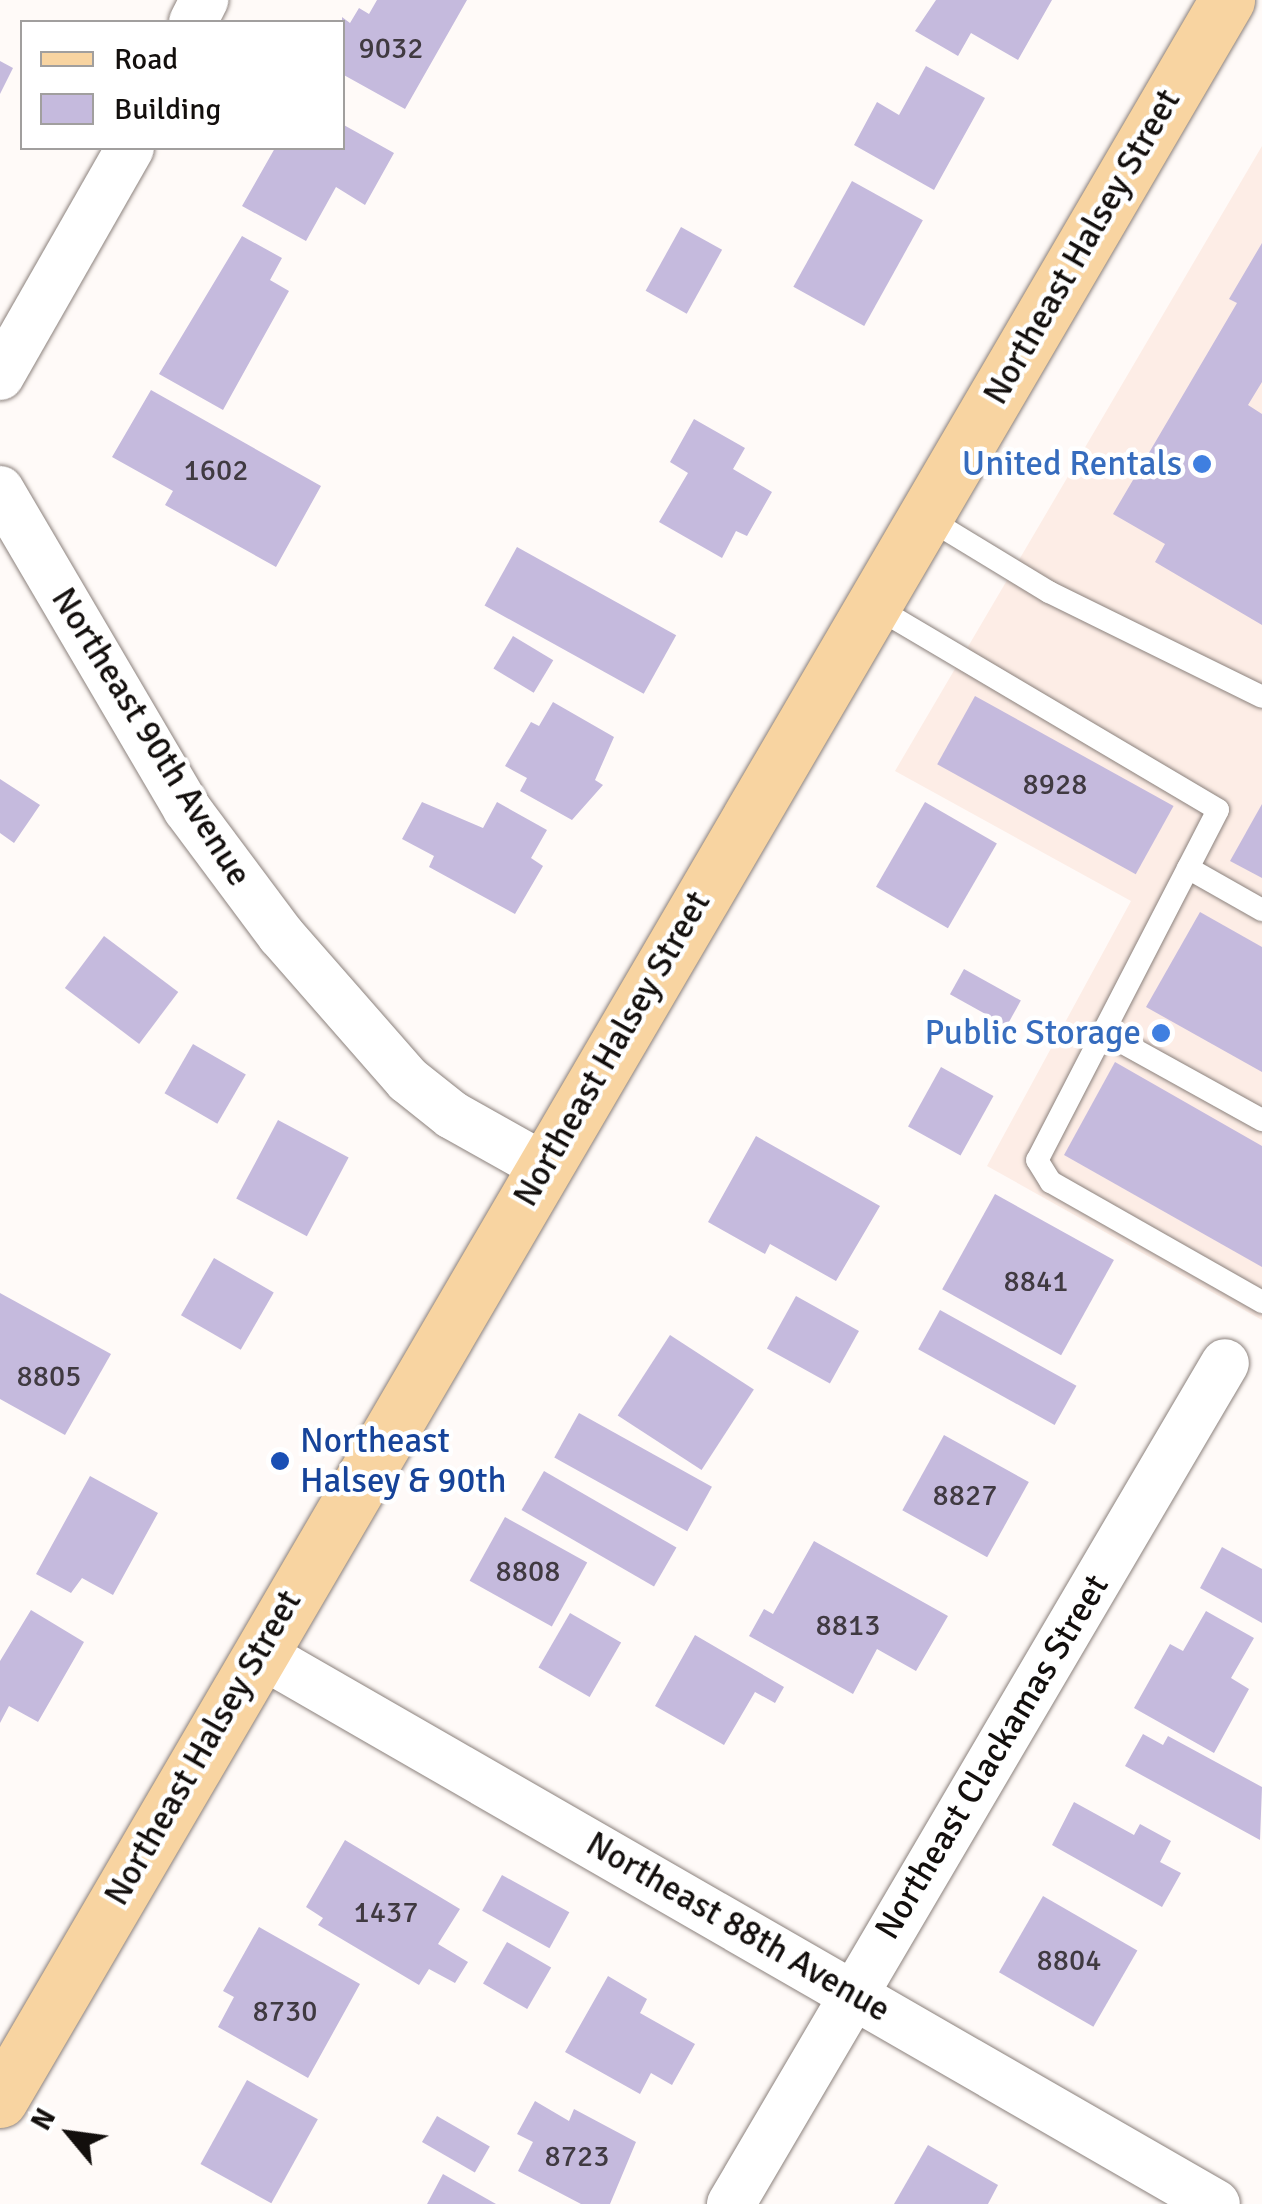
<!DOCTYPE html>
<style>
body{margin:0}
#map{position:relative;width:1262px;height:2204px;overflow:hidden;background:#fffaf8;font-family:Signika,sans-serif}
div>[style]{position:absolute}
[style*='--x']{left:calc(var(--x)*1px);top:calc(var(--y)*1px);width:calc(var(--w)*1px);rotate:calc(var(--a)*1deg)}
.built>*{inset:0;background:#fdede6}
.building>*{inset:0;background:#c5badd;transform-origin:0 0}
.roads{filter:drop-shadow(0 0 2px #8c827d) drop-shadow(0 0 2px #8c827d)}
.service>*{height:22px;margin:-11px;padding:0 11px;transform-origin:11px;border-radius:11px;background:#fff}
.minor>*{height:48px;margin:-24px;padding:0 24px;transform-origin:24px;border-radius:24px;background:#fff}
.primary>*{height:55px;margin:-27.5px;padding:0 27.5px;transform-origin:27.5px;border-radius:27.5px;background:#f8d4a1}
.dots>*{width:28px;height:28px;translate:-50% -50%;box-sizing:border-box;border:5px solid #fff;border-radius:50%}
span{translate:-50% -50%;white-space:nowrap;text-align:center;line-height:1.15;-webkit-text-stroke:9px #fff;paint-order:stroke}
.number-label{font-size:30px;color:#403a41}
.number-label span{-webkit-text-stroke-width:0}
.street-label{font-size:35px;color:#130f0d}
.shop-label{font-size:35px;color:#366cbe}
.right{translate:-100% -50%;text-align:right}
.transit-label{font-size:35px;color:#164399}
.left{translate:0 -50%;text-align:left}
.legend{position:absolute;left:20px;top:20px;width:325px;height:130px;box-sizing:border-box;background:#fff;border:2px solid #a19f9e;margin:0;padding:12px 18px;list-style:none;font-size:30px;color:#130f0d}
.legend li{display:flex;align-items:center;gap:20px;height:50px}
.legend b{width:50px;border:2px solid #a19f9e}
.north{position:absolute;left:20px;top:2084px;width:100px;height:100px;-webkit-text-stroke:8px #fff;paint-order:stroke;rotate:299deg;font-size:28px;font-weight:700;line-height:40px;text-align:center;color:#130f0d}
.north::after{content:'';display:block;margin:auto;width:35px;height:45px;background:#130f0d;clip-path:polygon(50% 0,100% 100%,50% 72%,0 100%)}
</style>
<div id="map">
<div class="built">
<div style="clip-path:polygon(1262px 146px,1262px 1320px,987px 1166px,1131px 901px,895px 771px)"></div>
</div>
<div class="building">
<div style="clip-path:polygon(377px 0,467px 0,405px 109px,342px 74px,342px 17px,350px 23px,359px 8px,369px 14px)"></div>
<div style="clip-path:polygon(936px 0,1052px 0,1018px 60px,971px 33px,958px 56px,915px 31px)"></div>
<div style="clip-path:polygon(0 61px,13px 68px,0 94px)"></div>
<div style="clip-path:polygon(926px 66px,985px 98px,934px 190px,854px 145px,877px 102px,899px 115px)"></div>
<div style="clip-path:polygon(342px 124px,394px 153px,365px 205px,336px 187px,306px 241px,242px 206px,275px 148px,342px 148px)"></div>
<div style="left:852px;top:181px;width:81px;height:121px;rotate:29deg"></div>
<div style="left:681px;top:227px;width:47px;height:73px;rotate:29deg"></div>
<div style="clip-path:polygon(242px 236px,282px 258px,270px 280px,289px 291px,223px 410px,159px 374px)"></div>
<div style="clip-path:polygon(1262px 243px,1262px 382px,1248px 405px,1262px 414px,1262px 625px,1155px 562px,1165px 544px,1113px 514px,1237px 303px,1229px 299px)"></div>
<div style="clip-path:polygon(151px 390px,321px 486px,276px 567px,165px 505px,173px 491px,112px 457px)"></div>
<div style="clip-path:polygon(694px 419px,745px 448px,733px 469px,772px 492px,747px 536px,736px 531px,722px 558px,659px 522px,688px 473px,670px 462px)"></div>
<div style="left:517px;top:547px;width:182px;height:67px;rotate:29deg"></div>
<div style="left:513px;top:636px;width:47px;height:38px;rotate:31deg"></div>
<div style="left:975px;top:696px;width:227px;height:78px;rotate:29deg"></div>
<div style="clip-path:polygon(553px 702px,614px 737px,595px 780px,603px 785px,572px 820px,520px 791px,527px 778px,505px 766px,531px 722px,539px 726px)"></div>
<div style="clip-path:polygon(0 779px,40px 805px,14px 843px,0 833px)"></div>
<div style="clip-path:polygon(422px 802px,483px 828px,497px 802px,547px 830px,531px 858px,543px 866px,515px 914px,429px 867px,434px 856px,402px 839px)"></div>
<div style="left:925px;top:802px;width:83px;height:98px;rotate:30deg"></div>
<div style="clip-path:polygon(1262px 804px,1262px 878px,1230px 861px)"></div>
<div style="clip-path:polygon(1200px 912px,1262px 947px,1262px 1072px,1146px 1007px)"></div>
<div style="left:104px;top:936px;width:93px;height:65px;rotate:37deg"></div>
<div style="left:964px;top:969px;width:65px;height:29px;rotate:29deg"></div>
<div style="left:193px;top:1044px;width:61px;height:57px;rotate:30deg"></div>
<div style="clip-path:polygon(1115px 1062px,1262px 1146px,1262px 1267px,1064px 1155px)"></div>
<div style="left:941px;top:1067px;width:60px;height:68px;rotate:29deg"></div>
<div style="left:278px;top:1120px;width:80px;height:89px;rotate:28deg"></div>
<div style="clip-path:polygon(756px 1136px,880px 1206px,836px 1281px,770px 1244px,765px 1254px,708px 1222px)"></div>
<div style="left:995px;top:1194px;width:136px;height:109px;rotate:29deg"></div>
<div style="left:214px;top:1258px;width:69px;height:66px;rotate:30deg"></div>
<div style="clip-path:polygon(0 1293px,111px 1354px,65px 1435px,0 1399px)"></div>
<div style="left:796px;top:1296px;width:72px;height:60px;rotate:29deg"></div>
<div style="left:940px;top:1310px;width:156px;height:45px;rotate:29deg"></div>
<div style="left:670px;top:1335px;width:100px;height:96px;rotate:33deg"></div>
<div style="left:579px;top:1413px;width:152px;height:51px;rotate:29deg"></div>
<div style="left:944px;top:1435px;width:97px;height:86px;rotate:29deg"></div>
<div style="left:544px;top:1471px;width:153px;height:45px;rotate:30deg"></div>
<div style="clip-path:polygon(90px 1476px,158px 1513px,113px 1595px,82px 1578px,71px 1593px,36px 1574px)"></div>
<div style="left:505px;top:1517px;width:94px;height:73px;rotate:29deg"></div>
<div style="clip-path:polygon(814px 1541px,948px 1616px,916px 1671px,877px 1649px,853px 1694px,749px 1636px,764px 1609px,773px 1614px)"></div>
<div style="clip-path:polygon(1222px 1547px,1262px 1569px,1262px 1623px,1200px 1588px)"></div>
<div style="clip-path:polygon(31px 1610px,84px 1642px,38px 1722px,9px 1706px,0 1723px,0 1661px)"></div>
<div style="clip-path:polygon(1206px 1611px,1254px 1638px,1231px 1678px,1249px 1689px,1214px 1753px,1134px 1708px,1170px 1644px,1183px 1651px)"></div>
<div style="left:570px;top:1613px;width:59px;height:63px;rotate:30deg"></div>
<div style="clip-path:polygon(695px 1635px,784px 1687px,775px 1703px,755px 1692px,724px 1745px,655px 1706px)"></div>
<div style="clip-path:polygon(1143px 1734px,1163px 1745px,1168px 1736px,1262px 1787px,1260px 1840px,1125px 1766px)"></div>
<div style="clip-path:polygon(1074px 1802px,1134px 1835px,1140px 1824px,1171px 1841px,1160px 1862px,1181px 1873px,1162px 1907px,1052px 1845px)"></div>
<div style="clip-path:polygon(345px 1840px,460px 1909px,438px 1944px,468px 1962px,455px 1983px,429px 1969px,419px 1985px,318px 1925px,323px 1918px,306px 1907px)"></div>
<div style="left:502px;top:1875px;width:77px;height:41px;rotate:29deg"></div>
<div style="left:1043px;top:1896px;width:109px;height:88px;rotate:30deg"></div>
<div style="clip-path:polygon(259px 1927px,360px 1984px,308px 2078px,218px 2027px,234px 1997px,223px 1991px)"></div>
<div style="left:507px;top:1942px;width:51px;height:48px;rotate:30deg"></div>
<div style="clip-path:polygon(608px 1976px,647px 1999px,640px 2013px,695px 2044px,672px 2085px,651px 2073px,640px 2094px,565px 2052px)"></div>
<div style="left:247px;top:2080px;width:81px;height:96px;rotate:29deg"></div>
<div style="clip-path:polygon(535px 2101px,569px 2121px,574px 2109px,636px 2142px,610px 2204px,581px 2204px,518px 2171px,533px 2142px,517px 2134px)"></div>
<div style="left:437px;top:2116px;width:61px;height:30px;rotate:30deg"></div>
<div style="clip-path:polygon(928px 2145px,998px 2185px,988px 2204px,894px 2204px)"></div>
<div style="clip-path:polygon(443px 2174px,496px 2204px,427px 2204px)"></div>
</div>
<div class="roads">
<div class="service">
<div style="--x:924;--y:516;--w:146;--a:31.3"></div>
<div style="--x:1049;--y:592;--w:237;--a:26.2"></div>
<div style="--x:872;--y:605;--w:402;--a:30.6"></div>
<div style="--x:1218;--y:810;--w:394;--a:117.3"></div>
<div style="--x:1037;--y:1160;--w:26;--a:58"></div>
<div style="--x:1051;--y:1182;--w:243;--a:29.6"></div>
<div style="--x:1188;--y:868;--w:85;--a:29.6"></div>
<div style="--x:1103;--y:1032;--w:182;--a:29"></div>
</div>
<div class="minor">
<div style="--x:193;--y:22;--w:25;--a:-63"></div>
<div style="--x:0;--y:376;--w:262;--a:-60.3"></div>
<div style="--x:0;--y:490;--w:370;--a:59.6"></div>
<div style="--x:187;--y:809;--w:157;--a:53.3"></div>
<div style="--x:281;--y:935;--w:193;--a:48.8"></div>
<div style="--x:408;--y:1080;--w:56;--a:38.5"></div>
<div style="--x:452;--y:1115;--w:104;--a:29.3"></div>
<div style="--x:259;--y:1653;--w:1104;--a:29.93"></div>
<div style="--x:731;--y:2204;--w:975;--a:-59.57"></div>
</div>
<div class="primary">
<div style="--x:0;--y:2100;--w:2432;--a:-59.7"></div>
</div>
</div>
<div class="dots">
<div style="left:1202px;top:464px;background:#3f7fe0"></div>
<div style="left:1161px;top:1033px;background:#3f7fe0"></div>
<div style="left:280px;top:1461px;background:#1a4fb4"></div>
</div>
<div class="number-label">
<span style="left:391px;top:49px">9032</span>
<span style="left:216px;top:471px">1602</span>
<span style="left:1055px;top:785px">8928</span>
<span style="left:1036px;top:1282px">8841</span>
<span style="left:49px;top:1377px">8805</span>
<span style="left:965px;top:1496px">8827</span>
<span style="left:528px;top:1572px">8808</span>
<span style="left:848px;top:1626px">8813</span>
<span style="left:386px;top:1913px">1437</span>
<span style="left:1069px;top:1961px">8804</span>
<span style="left:285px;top:2012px">8730</span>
<span style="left:577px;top:2157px">8723</span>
</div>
<div class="street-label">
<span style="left:1082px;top:247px;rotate:-60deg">Northeast Halsey Street</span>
<span style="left:151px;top:737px;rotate:58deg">Northeast 90th Avenue</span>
<span style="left:612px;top:1049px;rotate:-60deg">Northeast Halsey Street</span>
<span style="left:203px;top:1748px;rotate:-60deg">Northeast Halsey Street</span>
<span style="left:992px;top:1757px;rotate:-59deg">Northeast Clackamas Street</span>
<span style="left:738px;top:1927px;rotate:30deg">Northeast 88th Avenue</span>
</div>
<div class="shop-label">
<span class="right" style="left:1182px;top:464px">United Rentals</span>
<span class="right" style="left:1141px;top:1033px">Public Storage</span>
</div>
<div class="transit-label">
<span class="left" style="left:300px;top:1461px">Northeast<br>Halsey &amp; 90th</span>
</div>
<ul class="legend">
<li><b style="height:12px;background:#f8d4a1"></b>Road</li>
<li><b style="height:28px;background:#c5badd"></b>Building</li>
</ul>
<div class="north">N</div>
</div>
